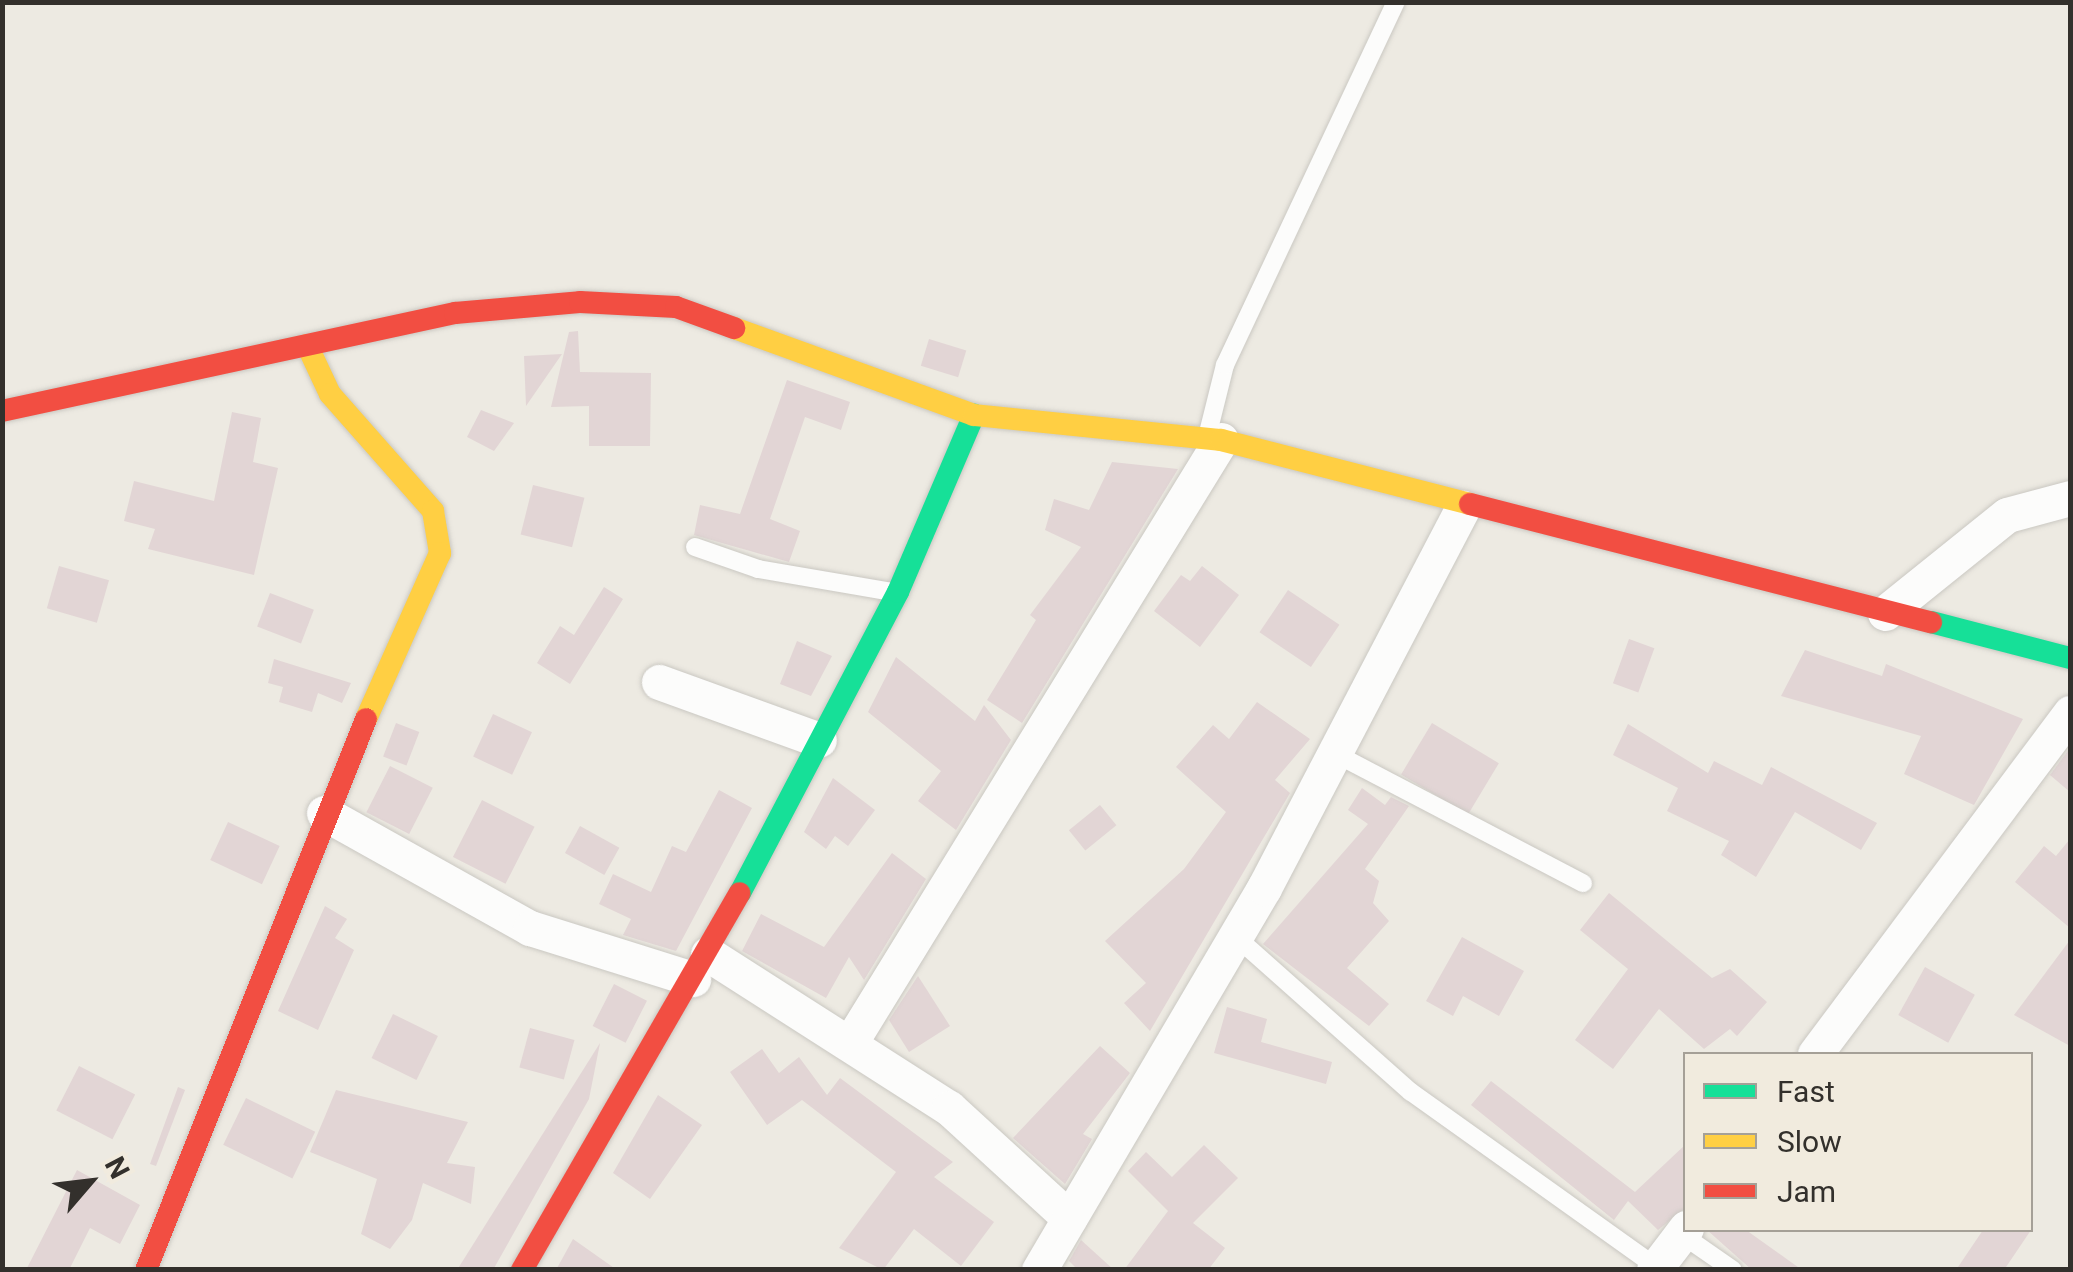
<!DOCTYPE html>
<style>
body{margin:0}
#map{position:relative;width:2073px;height:1272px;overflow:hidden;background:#edeae2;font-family:Roboto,sans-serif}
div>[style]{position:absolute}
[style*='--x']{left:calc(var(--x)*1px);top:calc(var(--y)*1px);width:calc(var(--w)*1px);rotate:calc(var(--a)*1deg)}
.building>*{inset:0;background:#e2d5d5;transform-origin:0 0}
.roads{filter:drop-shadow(0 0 2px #cac8c2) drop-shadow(0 0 2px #cac8c2)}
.lane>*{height:18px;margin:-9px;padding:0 9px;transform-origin:9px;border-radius:9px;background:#fcfcfb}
.street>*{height:35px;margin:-17.5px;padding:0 17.5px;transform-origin:17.5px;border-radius:17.5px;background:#fcfcfb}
.fast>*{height:22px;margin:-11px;padding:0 11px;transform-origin:11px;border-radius:11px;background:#16e098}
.slow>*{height:22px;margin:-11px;padding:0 11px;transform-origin:11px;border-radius:11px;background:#ffcf43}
.jam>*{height:22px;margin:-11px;padding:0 11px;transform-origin:11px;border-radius:11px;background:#f24e42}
span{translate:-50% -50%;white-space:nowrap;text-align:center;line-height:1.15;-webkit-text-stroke:8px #f1ebde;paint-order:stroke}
.frame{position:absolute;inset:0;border:5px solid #33302c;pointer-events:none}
.legend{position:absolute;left:1683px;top:1052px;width:350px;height:180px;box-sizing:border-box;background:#f1ebde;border:2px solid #a5a097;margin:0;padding:12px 18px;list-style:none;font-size:30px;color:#33302c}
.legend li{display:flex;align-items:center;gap:20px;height:50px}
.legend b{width:50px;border:2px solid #a5a097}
.north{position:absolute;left:40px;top:1132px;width:100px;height:100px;-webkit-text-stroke:8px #f1ebde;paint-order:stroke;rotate:62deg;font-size:28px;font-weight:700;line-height:40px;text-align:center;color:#33302c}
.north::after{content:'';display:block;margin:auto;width:35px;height:45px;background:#33302c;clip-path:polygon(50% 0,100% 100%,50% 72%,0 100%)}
</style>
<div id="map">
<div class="building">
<div style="clip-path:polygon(578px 331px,580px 372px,651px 373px,650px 446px,589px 446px,589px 406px,551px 407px,569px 332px)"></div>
<div style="left:929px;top:339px;width:39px;height:28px;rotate:17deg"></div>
<div style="clip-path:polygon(562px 354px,526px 406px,524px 356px)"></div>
<div style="clip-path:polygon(787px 380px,850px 402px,841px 430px,805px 417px,770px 519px,800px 531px,789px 562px,694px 535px,700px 505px,740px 514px)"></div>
<div style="clip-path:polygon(481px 410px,514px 423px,494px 451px,467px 437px)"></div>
<div style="clip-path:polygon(232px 412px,261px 418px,253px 462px,278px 468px,254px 575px,148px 549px,155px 529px,124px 521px,134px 481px,214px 501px)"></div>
<div style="clip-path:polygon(1112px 462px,1178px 469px,1022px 723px,987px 700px,1036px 620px,1030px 615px,1081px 547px,1045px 530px,1054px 499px,1089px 510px)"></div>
<div style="left:533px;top:485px;width:53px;height:51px;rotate:14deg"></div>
<div style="left:59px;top:566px;width:52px;height:44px;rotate:16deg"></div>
<div style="clip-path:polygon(1202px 566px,1239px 595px,1200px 647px,1154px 611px,1181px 575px,1190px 581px)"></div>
<div style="clip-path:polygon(604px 587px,623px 599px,570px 684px,537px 663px,560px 626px,574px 635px)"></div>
<div style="left:1288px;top:590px;width:62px;height:51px;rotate:34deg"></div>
<div style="left:270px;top:593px;width:47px;height:36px;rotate:21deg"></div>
<div style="left:1629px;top:639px;width:27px;height:47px;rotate:20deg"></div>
<div style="clip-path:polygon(797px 641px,832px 656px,811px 696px,780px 684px)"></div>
<div style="clip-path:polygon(1805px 650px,1882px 676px,1886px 664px,2023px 719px,1974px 805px,1904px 774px,1921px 736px,1781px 696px)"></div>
<div style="clip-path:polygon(896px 657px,975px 721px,984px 705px,1011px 740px,956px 830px,918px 801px,941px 771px,868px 712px)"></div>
<div style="clip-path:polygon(274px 659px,351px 683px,342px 703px,318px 693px,312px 712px,279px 702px,283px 687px,268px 683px)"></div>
<div style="clip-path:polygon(1257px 702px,1310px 739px,1275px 780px,1290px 793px,1150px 1031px,1124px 1003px,1146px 983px,1105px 941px,1184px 869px,1226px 812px,1176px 767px,1213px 725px,1229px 739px)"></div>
<div style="left:493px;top:714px;width:43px;height:47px;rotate:25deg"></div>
<div style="left:396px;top:723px;width:25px;height:36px;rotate:21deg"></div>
<div style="left:1432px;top:723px;width:78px;height:60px;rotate:31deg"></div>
<div style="clip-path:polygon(1628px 724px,1708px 773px,1714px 761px,1762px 785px,1771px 767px,1877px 823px,1861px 850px,1795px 812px,1756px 877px,1721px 855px,1729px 841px,1667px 811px,1678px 788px,1613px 755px)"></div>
<div style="clip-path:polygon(2070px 748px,2070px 792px,2050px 775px)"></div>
<div style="left:390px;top:766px;width:48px;height:52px;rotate:27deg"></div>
<div style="clip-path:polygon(833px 778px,875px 810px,848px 846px,835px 836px,826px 849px,804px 832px)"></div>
<div style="clip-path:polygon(1362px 788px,1385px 805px,1391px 797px,1409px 806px,1365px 869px,1379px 881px,1373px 903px,1389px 921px,1347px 968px,1389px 1004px,1369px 1026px,1263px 944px,1368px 824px,1348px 810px)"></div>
<div style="clip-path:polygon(719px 790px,752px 808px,676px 951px,623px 935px,631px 919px,599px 904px,613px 874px,651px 892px,672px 846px,686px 852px)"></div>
<div style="left:482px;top:800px;width:59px;height:64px;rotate:27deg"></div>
<div style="left:1100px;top:805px;width:26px;height:40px;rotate:51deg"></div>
<div style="left:228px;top:822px;width:57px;height:42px;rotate:25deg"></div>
<div style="left:580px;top:826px;width:45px;height:31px;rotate:29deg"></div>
<div style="clip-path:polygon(2070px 839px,2070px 928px,2015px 882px,2044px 846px,2056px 856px)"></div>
<div style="clip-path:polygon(892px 853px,926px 879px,864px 980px,849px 957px,826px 998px,742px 951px,761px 914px,824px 947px)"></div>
<div style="clip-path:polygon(1609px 893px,1712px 978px,1730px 969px,1767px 1002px,1737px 1036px,1730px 1029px,1704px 1049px,1659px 1009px,1613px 1069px,1575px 1040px,1628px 969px,1580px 930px)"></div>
<div style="clip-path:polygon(325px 906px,347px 919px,335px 938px,354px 950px,318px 1030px,278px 1011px)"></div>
<div style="clip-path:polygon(1462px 937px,1524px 971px,1499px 1016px,1463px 996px,1453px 1016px,1426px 1001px)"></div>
<div style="clip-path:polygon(2070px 940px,2070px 1046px,2014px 1015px)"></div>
<div style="left:1925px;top:967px;width:57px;height:55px;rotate:29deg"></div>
<div style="clip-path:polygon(918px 976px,950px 1026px,909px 1052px,889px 1020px)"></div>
<div style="left:614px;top:984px;width:37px;height:47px;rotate:27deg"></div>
<div style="clip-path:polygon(1227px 1007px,1267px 1019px,1261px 1042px,1332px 1062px,1326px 1084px,1214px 1053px)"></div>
<div style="left:393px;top:1014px;width:50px;height:49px;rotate:26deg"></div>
<div style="left:530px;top:1028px;width:46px;height:41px;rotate:15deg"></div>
<div style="clip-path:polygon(600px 1043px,589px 1099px,493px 1270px,457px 1270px)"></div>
<div style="clip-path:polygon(1100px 1046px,1130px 1073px,1083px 1134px,1092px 1139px,1065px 1184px,1013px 1138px)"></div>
<div style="clip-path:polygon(762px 1049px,779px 1073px,799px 1057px,827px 1095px,840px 1078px,953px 1162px,934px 1177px,994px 1222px,961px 1266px,914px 1229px,883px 1270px,839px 1248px,896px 1172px,802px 1100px,767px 1125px,730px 1072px)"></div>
<div style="left:79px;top:1066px;width:63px;height:50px;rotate:27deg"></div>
<div style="clip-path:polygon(1491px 1081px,1635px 1192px,1686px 1144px,1686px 1207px,1658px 1230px,1628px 1201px,1614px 1220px,1471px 1105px)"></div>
<div style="clip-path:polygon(178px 1087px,185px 1090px,156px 1166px,150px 1164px)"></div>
<div style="clip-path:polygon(336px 1090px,468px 1122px,447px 1163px,475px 1167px,471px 1204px,423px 1183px,412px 1220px,390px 1249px,361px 1234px,377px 1179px,310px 1152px)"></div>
<div style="clip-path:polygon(658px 1095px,702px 1125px,650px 1199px,613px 1173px)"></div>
<div style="left:246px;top:1098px;width:77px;height:52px;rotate:26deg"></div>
<div style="clip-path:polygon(1204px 1145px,1238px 1178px,1193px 1223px,1225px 1248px,1208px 1270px,1124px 1270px,1168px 1211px,1128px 1171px,1146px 1152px,1172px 1177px)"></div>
<div style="clip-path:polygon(77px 1170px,140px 1205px,120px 1244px,90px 1228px,69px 1270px,26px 1270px)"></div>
<div style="clip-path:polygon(1707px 1230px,1746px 1230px,1802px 1270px,1752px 1270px)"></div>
<div style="clip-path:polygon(1983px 1230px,2031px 1230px,2004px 1270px,1956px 1270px)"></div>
<div style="clip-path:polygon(573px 1239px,617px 1270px,556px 1270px)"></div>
<div style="clip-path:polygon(1081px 1240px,1114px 1270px,1078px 1270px,1069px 1261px)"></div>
</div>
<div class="roads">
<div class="lane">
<div style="--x:1208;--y:433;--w:70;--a:-76"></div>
<div style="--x:1225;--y:365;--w:401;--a:-64.8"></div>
<div style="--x:695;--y:547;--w:67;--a:19.2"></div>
<div style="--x:758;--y:569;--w:137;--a:9.7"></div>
<div style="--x:1334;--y:753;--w:281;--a:27.6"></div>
<div style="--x:1235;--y:936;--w:235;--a:41.6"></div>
<div style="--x:1411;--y:1092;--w:301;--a:35.5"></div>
<div style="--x:1681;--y:1234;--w:63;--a:34.7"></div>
</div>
<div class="street">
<div style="--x:1885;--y:613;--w:156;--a:-38.8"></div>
<div style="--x:2007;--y:515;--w:65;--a:-15.1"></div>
<div style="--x:659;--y:682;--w:170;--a:19.9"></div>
<div style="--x:324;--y:813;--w:236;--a:29.2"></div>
<div style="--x:530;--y:928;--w:171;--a:17.4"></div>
<div style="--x:708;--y:954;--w:286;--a:32.6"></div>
<div style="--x:949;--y:1108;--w:163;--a:42.5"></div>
<div style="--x:850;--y:1043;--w:708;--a:-58.4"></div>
<div style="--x:1815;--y:1054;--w:426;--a:-53.2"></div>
<div style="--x:1039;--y:1270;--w:443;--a:-59.5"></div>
<div style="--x:1264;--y:888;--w:429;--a:-62.4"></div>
<div style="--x:1654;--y:1270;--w:53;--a:-52.7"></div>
</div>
<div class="fast">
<div style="--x:1931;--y:622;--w:144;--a:14.5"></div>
<div style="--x:740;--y:893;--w:340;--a:-62.3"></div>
<div style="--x:898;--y:592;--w:193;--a:-66.8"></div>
</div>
<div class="slow">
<div style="--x:734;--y:328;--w:255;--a:19.9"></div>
<div style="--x:974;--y:415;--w:248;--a:5.8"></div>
<div style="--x:1221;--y:440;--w:257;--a:14.4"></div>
<div style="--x:307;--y:345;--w:54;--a:64.9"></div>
<div style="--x:330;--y:394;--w:156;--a:48.6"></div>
<div style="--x:433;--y:511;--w:43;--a:80.5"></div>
<div style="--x:440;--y:553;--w:182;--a:114"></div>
</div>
<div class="jam">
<div style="--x:2;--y:411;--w:463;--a:-12.2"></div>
<div style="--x:455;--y:313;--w:125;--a:-5"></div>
<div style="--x:580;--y:302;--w:96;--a:3"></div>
<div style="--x:676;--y:307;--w:62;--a:19.9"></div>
<div style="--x:1470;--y:504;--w:476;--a:14.4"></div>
<div style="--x:146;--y:1270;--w:593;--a:-68.23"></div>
<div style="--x:522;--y:1270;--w:435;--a:-60"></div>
</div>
</div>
<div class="frame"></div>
<ul class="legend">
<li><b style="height:12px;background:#16e098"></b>Fast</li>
<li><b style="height:12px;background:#ffcf43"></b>Slow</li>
<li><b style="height:12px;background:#f24e42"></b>Jam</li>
</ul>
<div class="north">N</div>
</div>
